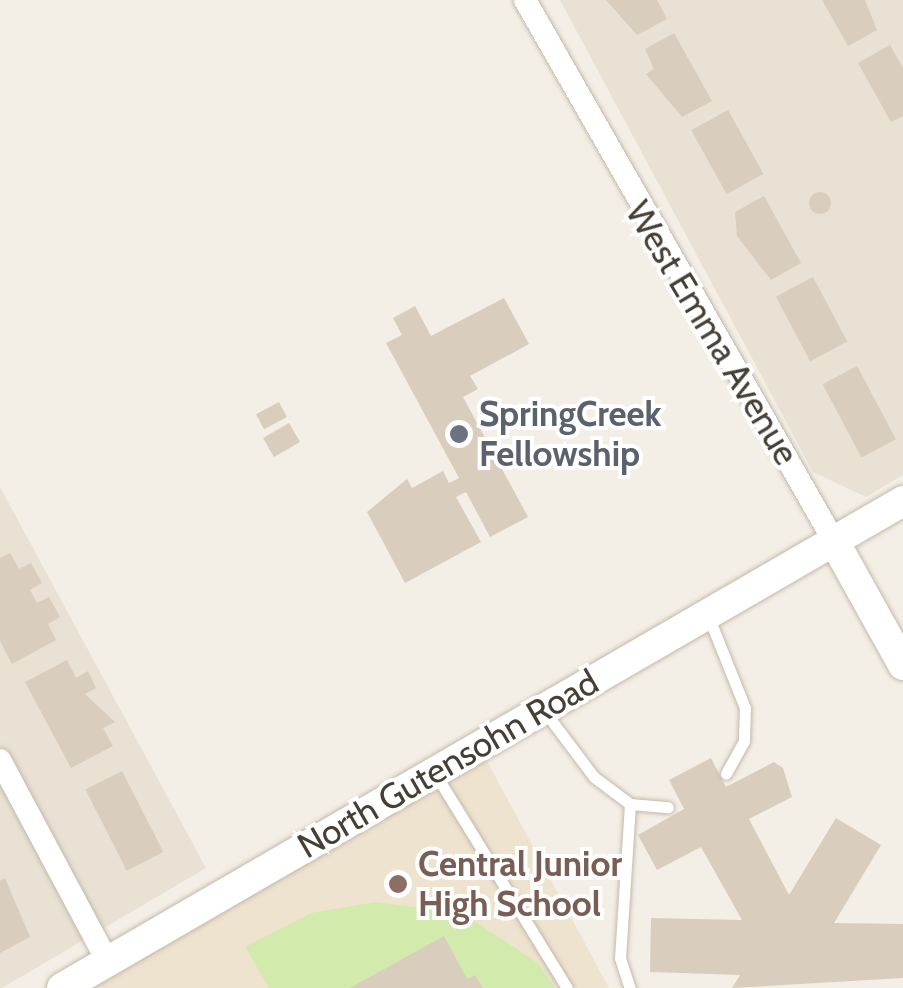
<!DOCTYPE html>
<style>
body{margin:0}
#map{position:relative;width:903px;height:988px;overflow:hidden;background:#f4efe6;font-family:Cabin,sans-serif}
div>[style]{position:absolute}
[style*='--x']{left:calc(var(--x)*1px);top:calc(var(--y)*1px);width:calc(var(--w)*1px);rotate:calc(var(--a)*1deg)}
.residential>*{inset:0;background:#e8e1d4}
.education>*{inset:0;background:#eee3cf}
.green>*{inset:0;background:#d3eaad}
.building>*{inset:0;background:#d9cdbe;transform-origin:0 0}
.round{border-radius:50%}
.roads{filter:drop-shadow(0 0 2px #c3b9ab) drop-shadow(0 0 2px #c3b9ab)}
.service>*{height:11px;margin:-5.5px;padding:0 5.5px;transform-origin:5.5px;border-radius:5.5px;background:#fff}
.minor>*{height:22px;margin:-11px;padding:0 11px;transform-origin:11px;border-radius:11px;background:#fff}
.tertiary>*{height:30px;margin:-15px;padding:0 15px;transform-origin:15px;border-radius:15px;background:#fff}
.dots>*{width:28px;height:28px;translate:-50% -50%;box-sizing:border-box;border:5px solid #fff;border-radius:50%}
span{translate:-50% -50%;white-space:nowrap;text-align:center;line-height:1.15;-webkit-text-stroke:8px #fff;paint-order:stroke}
.street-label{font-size:35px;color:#473f35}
.worship-label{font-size:35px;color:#5b616d;font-weight:700}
.left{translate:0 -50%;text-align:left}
.education-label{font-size:35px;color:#785e54;font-weight:700}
</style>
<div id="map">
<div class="residential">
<div style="clip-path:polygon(560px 0,903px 0,903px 475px,866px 497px,813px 472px)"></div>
<div style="clip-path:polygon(0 487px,206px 868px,2px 988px,0 988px)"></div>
</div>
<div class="education">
<div style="clip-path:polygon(479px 746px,609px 988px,62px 988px)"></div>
</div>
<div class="green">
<div style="clip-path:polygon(376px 902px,462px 913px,538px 963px,555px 988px,269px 988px,245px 947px,311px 913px)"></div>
</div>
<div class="building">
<div style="clip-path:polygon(606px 0,657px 0,667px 19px,637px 35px)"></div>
<div style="clip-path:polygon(822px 0,865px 0,877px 30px,848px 46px)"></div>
<div style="clip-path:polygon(674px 33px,712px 101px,682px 117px,646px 74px,654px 69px,645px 49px)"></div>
<div style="clip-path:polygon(890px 45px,903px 68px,903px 116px,891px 122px,858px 63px)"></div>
<div style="left:728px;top:110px;width:73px;height:42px;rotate:61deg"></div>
<div class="round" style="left:809px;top:192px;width:22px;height:22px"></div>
<div style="clip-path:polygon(764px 196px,801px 263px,771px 280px,737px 236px,735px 212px)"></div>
<div style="left:813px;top:277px;width:73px;height:42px;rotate:62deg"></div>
<div style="clip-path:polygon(504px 298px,529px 344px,470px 376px,478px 389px,463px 397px,528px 517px,490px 537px,466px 492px,456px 497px,481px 542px,405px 583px,367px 512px,407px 479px,412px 488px,443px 471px,449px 483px,459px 478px,386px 343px,402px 335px,393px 318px,415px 306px,431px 336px)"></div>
<div style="left:857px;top:366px;width:83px;height:39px;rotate:62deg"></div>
<div style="left:279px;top:402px;width:17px;height:26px;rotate:62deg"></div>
<div style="left:289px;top:423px;width:22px;height:30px;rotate:60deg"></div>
<div style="clip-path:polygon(10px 553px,19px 569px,31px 563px,42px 583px,30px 590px,37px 603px,49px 597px,60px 617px,48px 624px,56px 640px,12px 664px,0 641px,0 558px)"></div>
<div style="clip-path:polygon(67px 660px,76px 678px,88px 671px,96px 688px,85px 694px,115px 722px,103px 728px,113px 746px,71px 768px,25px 682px)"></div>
<div style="clip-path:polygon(711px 758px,726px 787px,774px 762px,783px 768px,792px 797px,749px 819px,789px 895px,836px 818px,881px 845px,834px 923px,903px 924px,903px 978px,732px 988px,740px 975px,650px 972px,651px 918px,742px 920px,701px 847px,657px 870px,638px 835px,684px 809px,669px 780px)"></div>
<div style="left:122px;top:771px;width:91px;height:41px;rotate:63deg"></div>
<div style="clip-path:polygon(5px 878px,30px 937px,0 953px,0 881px)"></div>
<div style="clip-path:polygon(444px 936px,467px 979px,475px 975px,483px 988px,350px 988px)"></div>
</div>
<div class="roads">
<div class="service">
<div style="--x:709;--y:618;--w:97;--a:68.2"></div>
<div style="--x:745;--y:708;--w:33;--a:92"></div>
<div style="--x:744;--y:741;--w:37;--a:119"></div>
<div style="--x:545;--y:712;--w:81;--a:53"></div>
<div style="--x:594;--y:777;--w:45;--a:36.9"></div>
<div style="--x:630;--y:804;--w:38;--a:5"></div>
<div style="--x:436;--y:775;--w:250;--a:58.4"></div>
<div style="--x:630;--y:804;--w:154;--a:93.7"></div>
<div style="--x:620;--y:958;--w:32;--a:72"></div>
</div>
<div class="minor">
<div style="--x:525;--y:0;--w:623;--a:60.27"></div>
<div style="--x:0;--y:760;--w:229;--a:61.9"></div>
</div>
<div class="tertiary">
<div style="--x:834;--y:541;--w:142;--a:60.9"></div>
<div style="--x:62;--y:988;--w:972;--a:-30.07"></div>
</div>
</div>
<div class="dots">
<div style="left:459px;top:434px;background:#6b7280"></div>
<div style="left:398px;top:884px;background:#8d6e63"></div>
</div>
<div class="street-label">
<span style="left:712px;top:333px;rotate:59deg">West Emma Avenue</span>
<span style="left:448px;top:764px;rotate:-30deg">North Gutensohn Road</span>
</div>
<div class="worship-label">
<span class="left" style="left:479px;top:434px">SpringCreek<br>Fellowship</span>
</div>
<div class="education-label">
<span class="left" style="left:418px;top:884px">Central Junior<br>High School</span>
</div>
</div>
